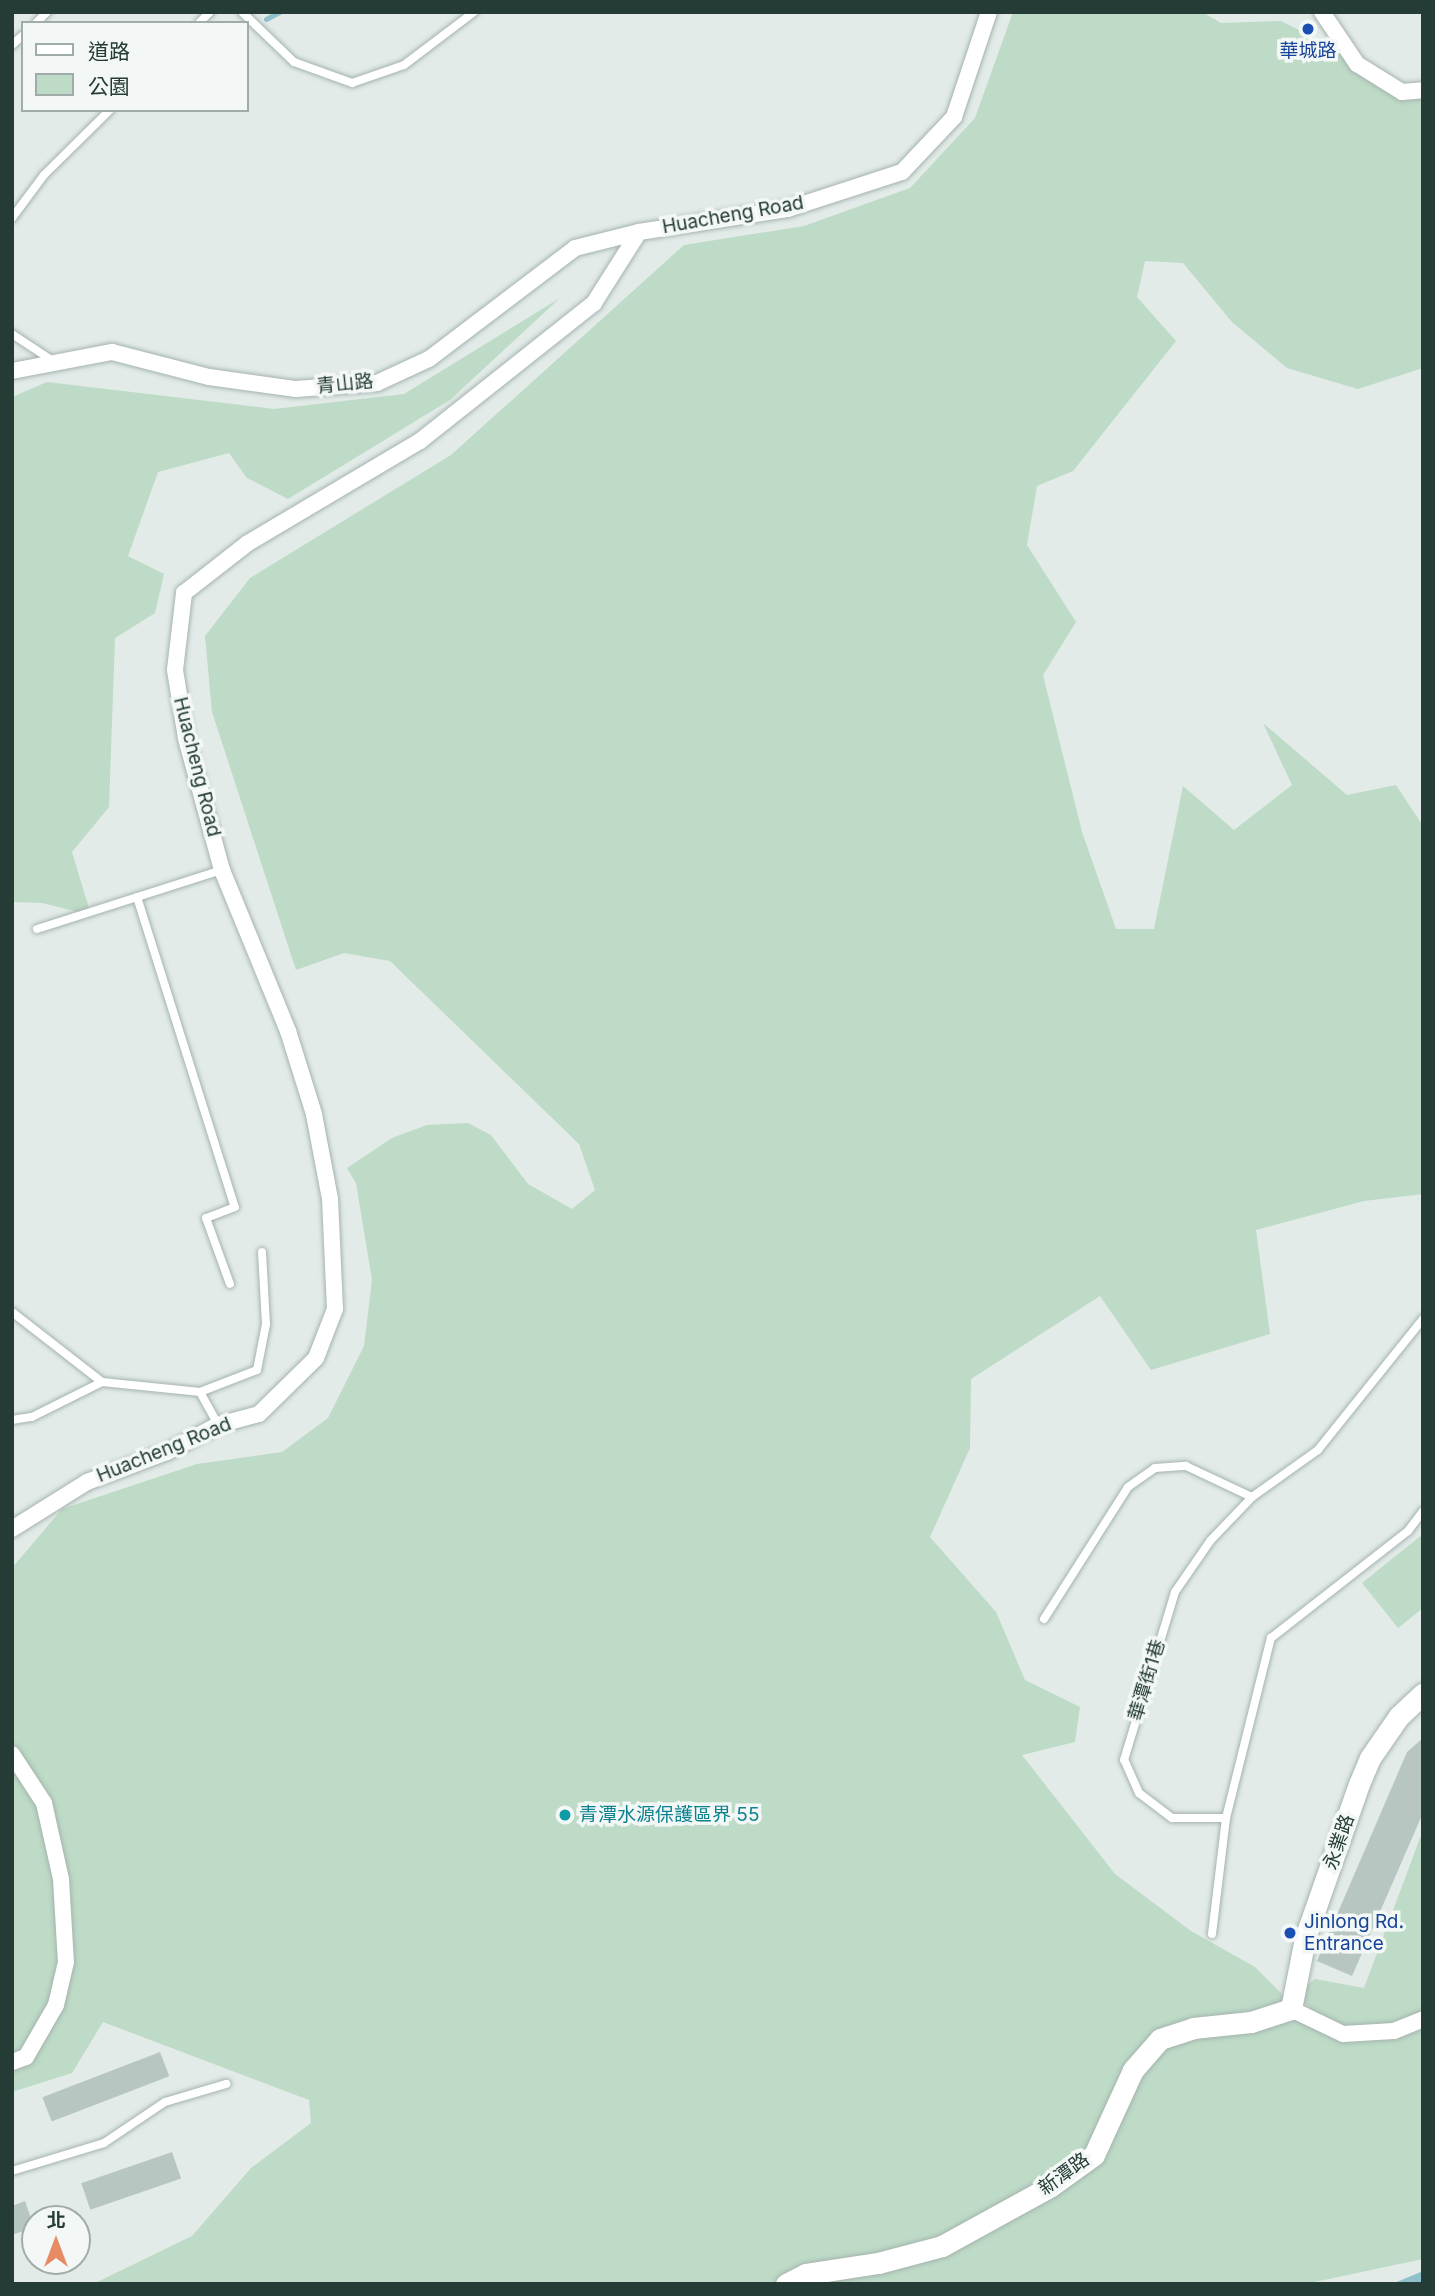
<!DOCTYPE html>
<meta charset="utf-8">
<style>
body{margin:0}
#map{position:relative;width:1435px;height:2296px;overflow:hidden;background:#e2ebe8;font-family:Inter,"Noto Sans TC",sans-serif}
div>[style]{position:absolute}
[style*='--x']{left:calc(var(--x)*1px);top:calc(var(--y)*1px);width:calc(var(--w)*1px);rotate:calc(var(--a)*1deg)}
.green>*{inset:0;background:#bddbc6}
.water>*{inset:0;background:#8fc0cc}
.stream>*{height:5px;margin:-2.5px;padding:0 2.5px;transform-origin:2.5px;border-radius:2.5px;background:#8fc0cc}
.building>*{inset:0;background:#b8c6c1;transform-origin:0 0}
.roads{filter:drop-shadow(0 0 2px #a5b3af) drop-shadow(0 0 2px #a5b3af)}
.lane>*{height:8px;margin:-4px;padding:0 4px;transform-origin:4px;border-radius:4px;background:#fff}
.street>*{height:16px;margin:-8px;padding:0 8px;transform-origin:8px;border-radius:8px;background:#fff}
.secondary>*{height:21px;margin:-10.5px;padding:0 10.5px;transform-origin:10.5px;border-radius:10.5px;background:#fff}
.dots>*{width:19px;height:19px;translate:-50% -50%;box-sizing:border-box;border:4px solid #f3f8f6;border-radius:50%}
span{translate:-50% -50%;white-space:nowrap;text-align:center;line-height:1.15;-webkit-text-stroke:7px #f3f8f6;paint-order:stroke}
.transit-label{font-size:19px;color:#164399}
.left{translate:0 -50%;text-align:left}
.street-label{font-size:19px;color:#243b36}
.culture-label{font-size:19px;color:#0d838f}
.frame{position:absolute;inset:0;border:14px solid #243b36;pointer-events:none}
.legend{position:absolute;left:21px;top:21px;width:228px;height:91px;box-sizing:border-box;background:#f3f8f6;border:2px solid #a0aca9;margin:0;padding:9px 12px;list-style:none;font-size:21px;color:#243b36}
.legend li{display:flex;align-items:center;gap:14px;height:35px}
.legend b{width:35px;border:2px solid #a0aca9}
.north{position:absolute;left:21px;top:2205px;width:70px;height:70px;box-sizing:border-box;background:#f3f8f6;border:2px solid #a0aca9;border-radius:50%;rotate:0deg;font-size:19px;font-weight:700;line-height:28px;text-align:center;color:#243b36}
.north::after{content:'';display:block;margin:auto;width:24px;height:32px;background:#e78b65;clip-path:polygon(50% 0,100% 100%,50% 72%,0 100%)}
</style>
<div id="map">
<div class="green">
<div style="clip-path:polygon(1013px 12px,1202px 12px,1221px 23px,1281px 21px,1396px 79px,1423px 101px,1423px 368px,1358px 389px,1287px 368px,1232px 322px,1183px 263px,1145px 261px,1137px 297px,1176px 341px,1073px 471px,1037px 486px,1027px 545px,1076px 622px,1043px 675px,1082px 832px,1116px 929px,1154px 929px,1183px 786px,1234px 830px,1292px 785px,1263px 723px,1347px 795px,1396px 785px,1423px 826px,1423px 1194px,1364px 1201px,1256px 1230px,1270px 1334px,1151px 1370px,1100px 1296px,971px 1379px,970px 1448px,930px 1537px,996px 1612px,1025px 1680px,1080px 1707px,1075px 1742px,1022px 1755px,1115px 1874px,1191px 1931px,1255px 1967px,1318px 2030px,1334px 2032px,1297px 1995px,1315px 1979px,1364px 1988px,1423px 1830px,1423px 2259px,1305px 2284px,93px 2284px,192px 2236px,251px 2168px,311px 2123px,309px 2100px,103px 2022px,72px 2073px,12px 2092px,12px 1568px,62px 1509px,197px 1464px,282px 1452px,328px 1418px,364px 1346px,372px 1280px,356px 1183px,347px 1168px,392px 1138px,427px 1125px,468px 1123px,491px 1135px,528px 1184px,572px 1209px,595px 1190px,579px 1144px,390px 961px,344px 953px,296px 970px,212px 712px,205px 636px,250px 578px,451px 455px,684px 245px,804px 226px,910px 188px,975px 118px)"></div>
<div style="clip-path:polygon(560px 298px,450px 400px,288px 499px,247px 478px,229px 453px,158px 472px,128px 556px,164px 574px,155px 613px,115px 638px,109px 807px,72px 852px,91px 915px,42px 903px,12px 902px,12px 397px,47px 382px,274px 409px,404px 394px)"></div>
<div style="clip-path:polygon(1423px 1534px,1423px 1608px,1398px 1628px,1362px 1583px)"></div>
</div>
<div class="water">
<div style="clip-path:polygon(1423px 2271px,1423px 2284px,1392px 2284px)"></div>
</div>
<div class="stream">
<div style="--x:266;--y:19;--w:15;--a:-28"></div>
</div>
<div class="building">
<div style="clip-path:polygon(1423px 1738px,1423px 1813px,1352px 1976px,1317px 1961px,1407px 1752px)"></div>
<div style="left:160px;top:2052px;width:26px;height:126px;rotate:69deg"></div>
<div style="left:172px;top:2152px;width:28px;height:96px;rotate:71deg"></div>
<div style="clip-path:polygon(25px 2201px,34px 2227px,12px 2235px,12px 2206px)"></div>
</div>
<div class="roads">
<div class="lane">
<div style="--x:242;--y:12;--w:72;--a:43.9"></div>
<div style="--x:294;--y:62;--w:62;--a:19.9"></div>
<div style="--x:352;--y:83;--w:55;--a:-19.1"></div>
<div style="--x:404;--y:65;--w:88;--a:-37.1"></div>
<div style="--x:36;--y:23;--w:16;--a:-45"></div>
<div style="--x:199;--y:23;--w:16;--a:-45"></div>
<div style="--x:12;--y:45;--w:15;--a:-42"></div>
<div style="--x:12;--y:218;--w:54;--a:-53.3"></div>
<div style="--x:44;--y:175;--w:93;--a:-44.6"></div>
<div style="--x:12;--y:334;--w:49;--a:33.4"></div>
<div style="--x:137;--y:897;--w:325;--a:72.5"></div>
<div style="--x:235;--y:1207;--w:31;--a:159"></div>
<div style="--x:206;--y:1218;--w:70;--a:70"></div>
<div style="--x:37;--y:929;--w:194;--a:-17.7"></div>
<div style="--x:12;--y:1312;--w:114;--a:37.9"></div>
<div style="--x:102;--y:1382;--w:99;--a:5.8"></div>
<div style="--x:200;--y:1392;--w:38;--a:61"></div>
<div style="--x:200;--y:1392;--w:61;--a:-21.1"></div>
<div style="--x:257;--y:1370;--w:47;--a:-78.9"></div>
<div style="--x:266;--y:1324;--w:72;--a:-93.2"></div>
<div style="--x:12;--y:1420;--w:20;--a:-9"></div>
<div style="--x:32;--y:1417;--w:78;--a:-26.6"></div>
<div style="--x:1044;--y:1619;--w:156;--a:-57.5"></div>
<div style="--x:1128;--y:1487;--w:33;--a:-35"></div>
<div style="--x:1155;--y:1468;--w:31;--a:-4"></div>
<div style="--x:1186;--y:1466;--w:73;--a:25.2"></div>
<div style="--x:1226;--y:1818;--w:54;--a:180"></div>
<div style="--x:1172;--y:1818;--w:41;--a:-142.9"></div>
<div style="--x:1139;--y:1793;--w:36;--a:-114"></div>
<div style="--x:1124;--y:1760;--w:176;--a:-73.1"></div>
<div style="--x:1175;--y:1592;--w:62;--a:-55.5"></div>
<div style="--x:1210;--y:1541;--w:61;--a:-46.3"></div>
<div style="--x:1252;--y:1497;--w:81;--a:-35.5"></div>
<div style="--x:1318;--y:1450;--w:168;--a:-51.3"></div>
<div style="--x:1212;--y:1934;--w:117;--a:-83.1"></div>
<div style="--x:1226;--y:1818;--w:186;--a:-76"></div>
<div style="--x:1271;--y:1638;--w:174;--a:-38"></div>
<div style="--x:1408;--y:1531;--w:25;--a:-53"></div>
<div style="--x:12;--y:2171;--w:96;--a:-16.9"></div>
<div style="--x:104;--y:2143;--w:73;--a:-33.9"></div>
<div style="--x:165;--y:2102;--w:64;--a:-16.4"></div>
</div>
<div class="street">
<div style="--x:1322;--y:12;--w:63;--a:56.1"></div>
<div style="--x:1357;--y:64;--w:53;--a:31.9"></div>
<div style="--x:1402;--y:92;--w:21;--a:-5"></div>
<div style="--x:12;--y:371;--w:102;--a:-10.8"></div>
<div style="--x:112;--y:352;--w:100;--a:14.5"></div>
<div style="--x:209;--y:377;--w:88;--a:7.9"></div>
<div style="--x:296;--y:389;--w:81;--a:-4.2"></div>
<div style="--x:377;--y:383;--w:57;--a:-24.8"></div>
<div style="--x:429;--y:359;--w:183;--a:-37.2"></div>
<div style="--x:575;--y:248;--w:66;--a:-14"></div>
<div style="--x:639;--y:232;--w:151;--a:-8.8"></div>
<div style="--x:788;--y:209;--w:120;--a:-18"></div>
<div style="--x:902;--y:172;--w:76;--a:-46.6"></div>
<div style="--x:954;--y:117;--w:111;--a:-71.6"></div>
<div style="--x:12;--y:1529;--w:89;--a:-32.1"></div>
<div style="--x:87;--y:1482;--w:85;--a:-20.6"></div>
<div style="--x:167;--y:1452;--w:58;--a:-27.9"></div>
<div style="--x:218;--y:1425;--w:42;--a:-15"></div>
<div style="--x:259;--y:1414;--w:80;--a:-44.5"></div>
<div style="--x:316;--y:1358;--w:53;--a:-68.8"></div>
<div style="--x:335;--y:1309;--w:110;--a:-92.6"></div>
<div style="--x:330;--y:1199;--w:86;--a:-100.7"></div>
<div style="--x:314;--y:1114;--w:87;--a:-107.4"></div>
<div style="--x:288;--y:1031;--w:174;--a:-112.3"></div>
<div style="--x:222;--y:870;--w:137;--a:-105.3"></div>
<div style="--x:186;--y:738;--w:69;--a:-99.2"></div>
<div style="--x:175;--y:670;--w:78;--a:-83.3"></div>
<div style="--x:184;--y:593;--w:81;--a:-38"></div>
<div style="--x:248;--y:543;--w:200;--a:-30.7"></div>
<div style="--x:420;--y:441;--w:222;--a:-38.4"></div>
<div style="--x:594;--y:303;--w:84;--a:-57.6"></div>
<div style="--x:12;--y:1754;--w:59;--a:56.9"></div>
<div style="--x:44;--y:1803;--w:78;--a:77.4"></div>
<div style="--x:61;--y:1879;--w:83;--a:86.6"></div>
<div style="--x:66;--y:1962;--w:44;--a:103.1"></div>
<div style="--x:56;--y:2005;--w:60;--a:120"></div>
<div style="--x:26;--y:2057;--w:15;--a:160"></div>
<div style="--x:1291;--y:2009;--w:58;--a:25.7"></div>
<div style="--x:1343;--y:2034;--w:51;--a:-3.4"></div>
<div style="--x:1394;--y:2031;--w:31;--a:-22"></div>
</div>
<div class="secondary">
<div style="--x:786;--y:2284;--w:22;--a:-27"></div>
<div style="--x:806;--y:2274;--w:73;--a:-8.7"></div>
<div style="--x:878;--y:2263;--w:66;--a:-14.9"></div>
<div style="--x:942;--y:2246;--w:124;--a:-28.8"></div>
<div style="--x:1051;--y:2186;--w:53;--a:-35.8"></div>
<div style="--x:1094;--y:2155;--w:94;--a:-65.4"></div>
<div style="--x:1133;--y:2070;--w:41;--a:-48.9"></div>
<div style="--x:1160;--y:2039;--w:35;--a:-18"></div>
<div style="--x:1193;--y:2028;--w:58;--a:-5.9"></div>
<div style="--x:1251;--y:2022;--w:42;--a:-18"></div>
<div style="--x:1291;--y:2009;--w:72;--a:-78.8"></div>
<div style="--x:1305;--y:1938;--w:163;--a:-70.7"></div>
<div style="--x:1359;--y:1784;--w:28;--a:-67"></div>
<div style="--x:1370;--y:1758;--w:51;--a:-55.4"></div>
<div style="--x:1399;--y:1716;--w:33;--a:-43"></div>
</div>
</div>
<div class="dots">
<div style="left:1308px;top:29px;background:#1a4fb4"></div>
<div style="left:565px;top:1815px;background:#0f9aa8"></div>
<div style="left:1290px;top:1933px;background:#1a4fb4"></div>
</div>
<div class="transit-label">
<span style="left:1308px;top:51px">華城路</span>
<span class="left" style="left:1304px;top:1933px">Jinlong Rd.<br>Entrance</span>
</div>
<div class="street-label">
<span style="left:733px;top:215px;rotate:-10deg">Huacheng Road</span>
<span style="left:345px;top:384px;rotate:-6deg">青山路</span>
<span style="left:197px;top:767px;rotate:76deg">Huacheng Road</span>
<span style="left:164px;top:1450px;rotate:-22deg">Huacheng Road</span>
<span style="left:1147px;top:1680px;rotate:-73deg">華潭街1巷</span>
<span style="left:1339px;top:1842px;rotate:-71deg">永業路</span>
<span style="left:1064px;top:2174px;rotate:-36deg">新潭路</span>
</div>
<div class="culture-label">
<span class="left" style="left:579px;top:1815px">青潭水源保護區界 55</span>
</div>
<div class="frame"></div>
<ul class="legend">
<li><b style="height:9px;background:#fff"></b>道路</li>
<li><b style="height:19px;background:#bddbc6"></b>公園</li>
</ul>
<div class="north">北</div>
</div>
